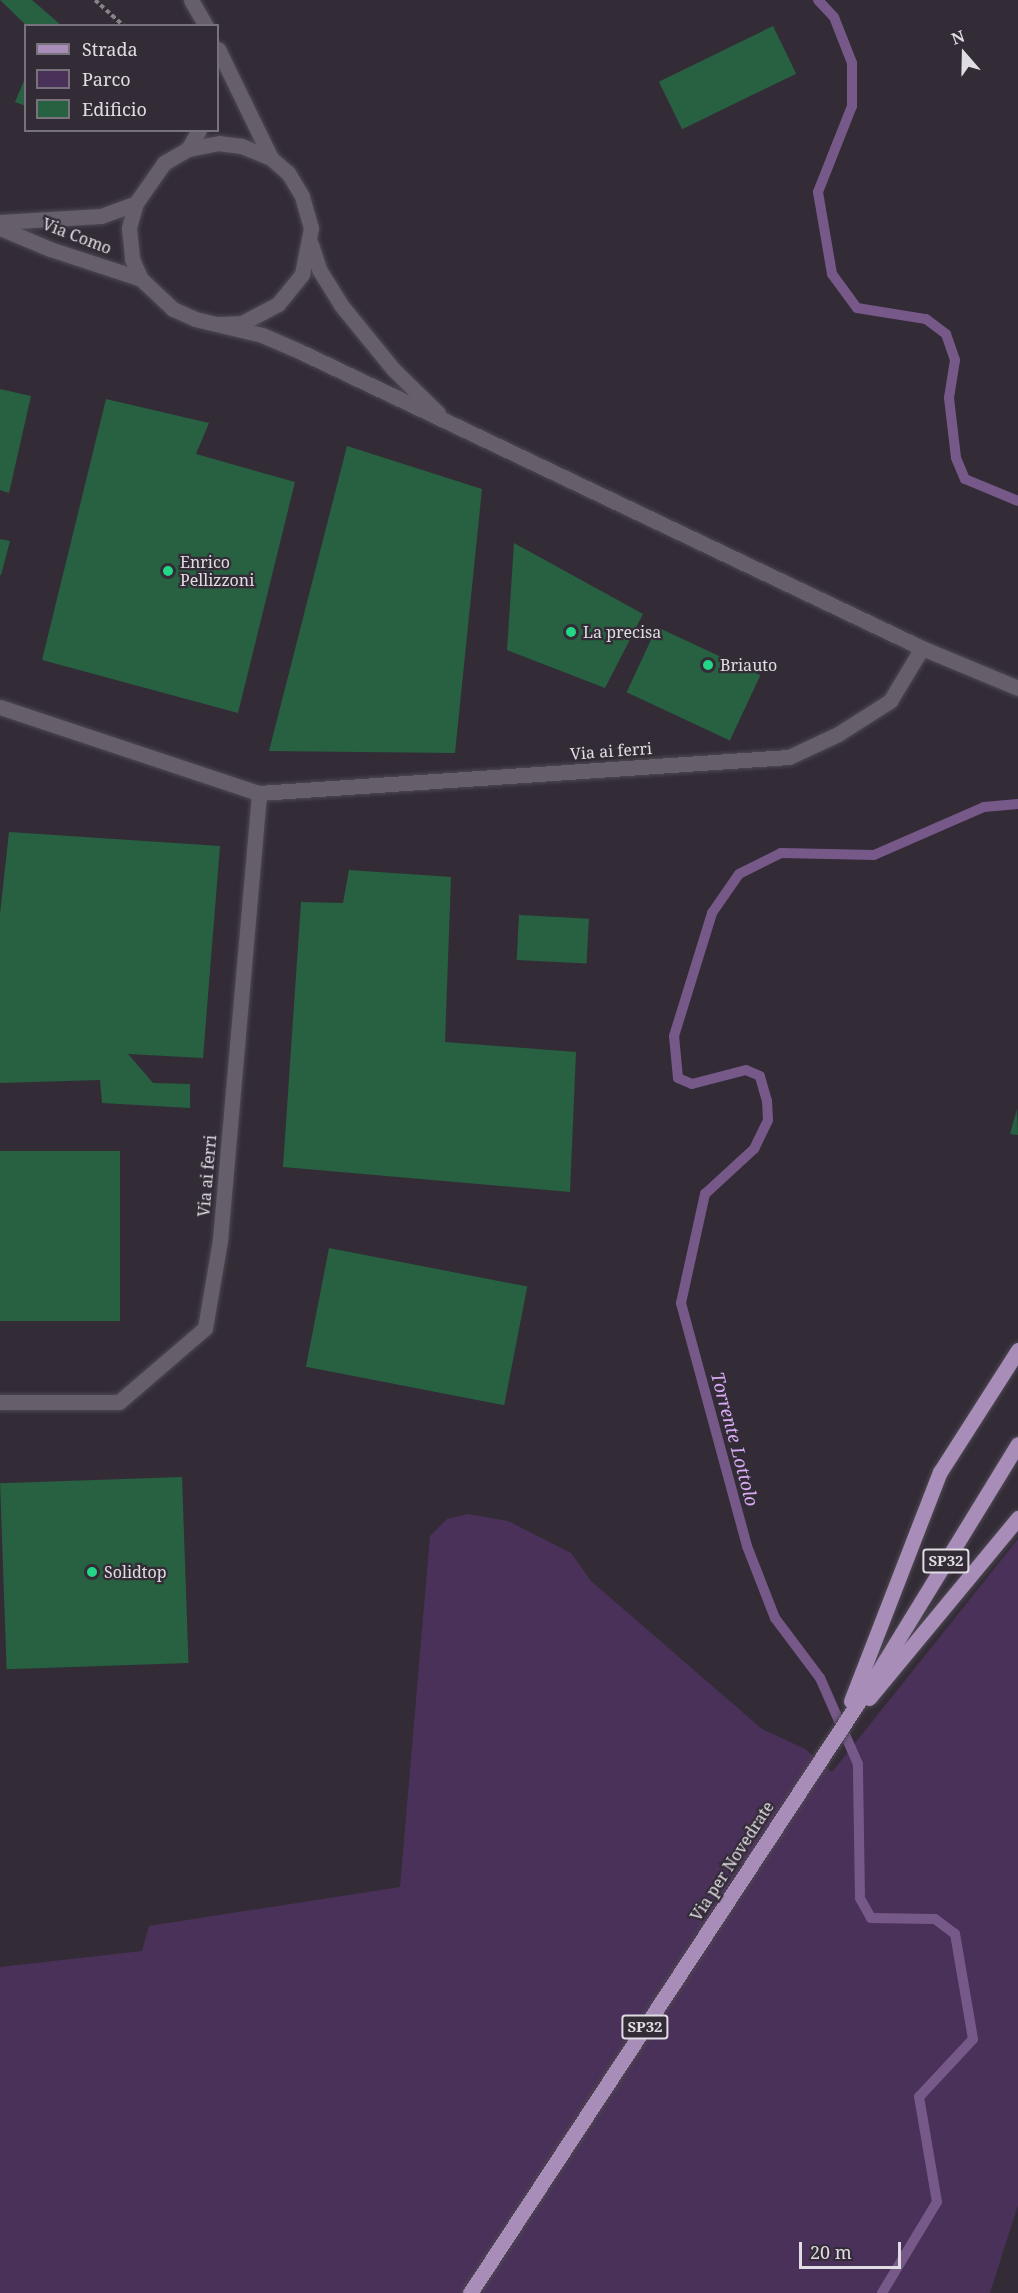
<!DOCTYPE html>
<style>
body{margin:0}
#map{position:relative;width:1018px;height:2293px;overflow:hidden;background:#332c37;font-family:"Noto Serif",serif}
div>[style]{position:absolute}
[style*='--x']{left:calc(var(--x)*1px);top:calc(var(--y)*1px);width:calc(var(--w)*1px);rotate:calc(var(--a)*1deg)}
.green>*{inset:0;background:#4a3159}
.stream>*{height:10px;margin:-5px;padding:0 5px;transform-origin:5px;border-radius:5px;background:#775989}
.building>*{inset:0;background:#276141;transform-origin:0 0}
.path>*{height:4px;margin-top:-2px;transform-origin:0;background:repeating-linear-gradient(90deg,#87818a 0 4.5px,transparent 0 7.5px)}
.roads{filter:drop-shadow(0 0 2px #4d4851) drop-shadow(0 0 2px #4d4851)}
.minor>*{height:15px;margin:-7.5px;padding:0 7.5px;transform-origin:7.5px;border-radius:7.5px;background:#665e6b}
.tertiary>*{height:15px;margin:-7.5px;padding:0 7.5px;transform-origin:7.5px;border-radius:7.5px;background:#665e6b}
.secondary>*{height:15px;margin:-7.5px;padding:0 7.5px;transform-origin:7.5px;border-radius:7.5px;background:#665e6b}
.primary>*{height:15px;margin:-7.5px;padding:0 7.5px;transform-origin:7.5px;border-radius:7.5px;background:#a78db7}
.dots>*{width:16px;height:16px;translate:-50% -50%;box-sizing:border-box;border:3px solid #332c37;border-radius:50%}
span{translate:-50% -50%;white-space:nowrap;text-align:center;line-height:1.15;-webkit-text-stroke:4.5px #332c37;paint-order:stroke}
.shield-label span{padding:2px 4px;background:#332c37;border:2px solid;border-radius:4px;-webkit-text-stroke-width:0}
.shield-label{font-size:15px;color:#e0dce3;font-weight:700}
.street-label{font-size:16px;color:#e0dce3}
.poi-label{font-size:16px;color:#e0dce3}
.left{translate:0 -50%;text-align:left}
.water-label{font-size:18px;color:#d7aaf3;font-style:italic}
.legend{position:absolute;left:24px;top:24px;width:195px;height:108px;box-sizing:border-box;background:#332c37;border:2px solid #78727c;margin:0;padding:8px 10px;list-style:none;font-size:18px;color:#e0dce3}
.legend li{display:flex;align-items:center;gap:12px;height:30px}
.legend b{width:30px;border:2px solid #78727c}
.north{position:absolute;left:934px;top:24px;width:60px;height:60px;-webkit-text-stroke:4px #332c37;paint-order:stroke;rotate:340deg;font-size:16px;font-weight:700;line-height:24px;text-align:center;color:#e0dce3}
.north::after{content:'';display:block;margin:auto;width:21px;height:27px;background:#e0dce3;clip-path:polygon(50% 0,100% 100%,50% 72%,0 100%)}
.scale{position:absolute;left:799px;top:2242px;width:102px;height:27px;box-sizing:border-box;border:3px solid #e0dce3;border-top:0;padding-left:8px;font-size:18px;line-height:21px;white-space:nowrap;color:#e0dce3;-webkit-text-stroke:4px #332c37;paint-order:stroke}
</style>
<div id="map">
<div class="green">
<div style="clip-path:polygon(468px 1514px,508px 1521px,571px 1553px,591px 1581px,762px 1729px,805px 1749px,832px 1772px,1018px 1539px,1018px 2205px,990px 2293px,0 2293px,0 1967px,142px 1951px,149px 1926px,400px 1887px,430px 1536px,447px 1519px)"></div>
</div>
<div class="stream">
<div style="--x:818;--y:0;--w:23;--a:47"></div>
<div style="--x:834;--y:17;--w:49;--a:68.6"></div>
<div style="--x:852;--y:63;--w:43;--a:90"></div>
<div style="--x:852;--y:106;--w:92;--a:111.6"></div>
<div style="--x:818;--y:192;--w:83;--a:80.3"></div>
<div style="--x:832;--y:274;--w:42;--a:53.7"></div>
<div style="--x:857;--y:308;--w:70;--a:9.1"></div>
<div style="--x:926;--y:319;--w:25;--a:37"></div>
<div style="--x:946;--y:334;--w:28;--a:71"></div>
<div style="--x:955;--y:360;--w:38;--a:99"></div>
<div style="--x:949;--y:398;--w:60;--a:83.3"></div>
<div style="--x:956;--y:458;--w:23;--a:67"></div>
<div style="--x:965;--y:479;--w:57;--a:22.5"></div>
<div style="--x:882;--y:2293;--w:106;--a:-58.9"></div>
<div style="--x:937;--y:2202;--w:107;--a:-99.7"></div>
<div style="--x:919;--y:2097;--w:79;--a:-47"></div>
<div style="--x:973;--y:2039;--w:107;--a:-99.7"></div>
<div style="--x:955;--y:1934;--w:25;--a:-143"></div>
<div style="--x:935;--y:1919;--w:64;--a:-179.1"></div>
<div style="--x:871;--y:1918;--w:23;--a:-119"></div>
<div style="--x:860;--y:1898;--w:134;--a:-90.9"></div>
<div style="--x:858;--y:1764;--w:94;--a:-113.8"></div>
<div style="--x:820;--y:1678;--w:75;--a:-126.9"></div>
<div style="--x:775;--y:1618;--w:77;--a:-111.3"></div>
<div style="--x:747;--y:1546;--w:252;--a:-105.2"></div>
<div style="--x:681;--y:1303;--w:112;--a:-77.6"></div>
<div style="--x:705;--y:1194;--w:67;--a:-42.6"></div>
<div style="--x:754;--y:1149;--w:32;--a:-64"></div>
<div style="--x:768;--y:1120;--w:19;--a:-93"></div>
<div style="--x:767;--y:1101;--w:26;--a:-106"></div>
<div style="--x:760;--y:1076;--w:15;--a:-157"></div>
<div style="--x:746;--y:1070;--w:56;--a:165.5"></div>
<div style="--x:692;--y:1084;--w:15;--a:-157"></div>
<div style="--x:678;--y:1078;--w:42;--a:-95.4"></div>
<div style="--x:674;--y:1036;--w:129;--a:-72.8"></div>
<div style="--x:712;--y:913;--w:47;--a:-55.3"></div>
<div style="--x:739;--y:874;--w:47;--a:-26.6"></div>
<div style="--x:781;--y:853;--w:93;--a:1.2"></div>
<div style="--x:874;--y:855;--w:120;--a:-23.6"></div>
<div style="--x:984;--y:807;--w:34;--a:-5"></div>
</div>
<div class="building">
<div style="clip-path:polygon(0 0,32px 0,62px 26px,27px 26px)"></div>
<div style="left:773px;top:26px;width:53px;height:127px;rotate:64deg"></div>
<div style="clip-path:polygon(26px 76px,26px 106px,15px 102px)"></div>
<div style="clip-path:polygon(0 389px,31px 396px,9px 493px,0 490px)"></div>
<div style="clip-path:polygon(106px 399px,209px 423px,196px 454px,295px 482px,238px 713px,42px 660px)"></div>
<div style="clip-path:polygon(347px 446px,482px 489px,455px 753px,269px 751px)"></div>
<div style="clip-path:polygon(0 539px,10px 541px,1px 575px,0 575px)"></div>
<div style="clip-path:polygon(514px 543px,643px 614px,605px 688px,507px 650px)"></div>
<div style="left:657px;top:627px;width:114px;height:72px;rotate:25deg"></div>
<div style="clip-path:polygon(9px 832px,220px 846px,203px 1058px,128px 1054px,153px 1083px,190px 1084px,190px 1108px,102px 1103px,100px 1080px,0 1083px,0 914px)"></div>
<div style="clip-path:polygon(349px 870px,451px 877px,445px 1042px,576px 1052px,570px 1192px,283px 1167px,301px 902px,343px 903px)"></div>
<div style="left:519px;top:915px;width:70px;height:45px;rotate:3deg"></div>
<div style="clip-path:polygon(1017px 1109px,1018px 1135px,1010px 1134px)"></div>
<div style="left:120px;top:1151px;width:170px;height:120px;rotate:90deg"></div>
<div style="left:329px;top:1248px;width:202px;height:121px;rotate:11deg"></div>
<div style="left:182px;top:1477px;width:186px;height:182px;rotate:88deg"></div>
</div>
<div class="path">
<div style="--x:95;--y:0;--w:39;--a:42"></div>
</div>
<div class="roads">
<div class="minor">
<div style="--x:0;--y:707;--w:273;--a:18.4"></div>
<div style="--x:259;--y:793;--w:531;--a:-3.89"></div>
<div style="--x:789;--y:757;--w:54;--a:-25.1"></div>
<div style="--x:838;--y:734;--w:62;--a:-32.4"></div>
<div style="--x:890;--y:701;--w:62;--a:-58.9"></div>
<div style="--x:0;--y:1402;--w:119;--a:0"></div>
<div style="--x:119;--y:1402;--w:113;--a:-40.7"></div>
<div style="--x:205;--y:1328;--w:89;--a:-80.3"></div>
<div style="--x:220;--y:1240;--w:449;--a:-85"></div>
</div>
<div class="tertiary">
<div style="--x:191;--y:0;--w:30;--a:60"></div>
<div style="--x:218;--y:49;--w:121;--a:64.1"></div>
<div style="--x:188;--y:149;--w:22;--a:-60"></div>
</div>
<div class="secondary">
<div style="--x:0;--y:222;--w:101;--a:-3.4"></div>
<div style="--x:101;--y:216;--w:37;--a:-20"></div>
<div style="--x:0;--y:228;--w:54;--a:22.8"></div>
<div style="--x:50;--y:249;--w:96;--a:18.2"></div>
<div style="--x:311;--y:244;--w:28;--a:72"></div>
<div style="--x:320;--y:271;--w:40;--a:58"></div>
<div style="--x:341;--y:305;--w:82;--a:50.9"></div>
<div style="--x:393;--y:369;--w:63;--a:44.4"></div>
<div style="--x:218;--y:324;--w:24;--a:-2"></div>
<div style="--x:242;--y:323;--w:41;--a:-27.8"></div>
<div style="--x:278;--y:304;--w:38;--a:-51"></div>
<div style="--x:302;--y:274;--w:47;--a:-78.9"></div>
<div style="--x:311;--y:228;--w:33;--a:-106"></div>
<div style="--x:302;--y:196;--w:27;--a:-121"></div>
<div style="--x:288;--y:173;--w:23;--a:-139"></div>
<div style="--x:271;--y:158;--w:31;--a:-158"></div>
<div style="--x:242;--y:146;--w:23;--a:-173"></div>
<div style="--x:219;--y:143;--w:32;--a:169"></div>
<div style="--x:188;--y:149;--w:28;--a:150"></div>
<div style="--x:164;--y:163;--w:49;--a:125"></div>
<div style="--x:136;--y:203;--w:26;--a:106"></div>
<div style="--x:129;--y:228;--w:31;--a:84"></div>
<div style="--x:132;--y:259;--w:22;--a:66"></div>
<div style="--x:141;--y:279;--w:44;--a:43.2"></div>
<div style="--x:173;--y:309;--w:24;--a:24"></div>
<div style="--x:195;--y:319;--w:69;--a:13.4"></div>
<div style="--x:262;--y:335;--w:40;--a:23.4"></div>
<div style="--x:299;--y:351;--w:690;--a:25.49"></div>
<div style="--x:922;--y:648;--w:104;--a:22.6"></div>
</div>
<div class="primary">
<div style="--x:869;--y:1698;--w:234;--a:-50.4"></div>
<div style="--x:851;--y:1701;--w:246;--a:-68.8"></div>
<div style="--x:940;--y:1472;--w:145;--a:-57.4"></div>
<div style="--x:470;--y:2293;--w:737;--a:-56.68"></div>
<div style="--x:875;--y:1677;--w:273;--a:-58.5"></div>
</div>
</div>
<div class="dots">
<div style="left:168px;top:571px;background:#22d887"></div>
<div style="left:571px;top:632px;background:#22d887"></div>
<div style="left:708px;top:665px;background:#22d887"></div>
<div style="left:92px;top:1572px;background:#22d887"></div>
</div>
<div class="shield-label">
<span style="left:946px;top:1561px">SP32</span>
<span style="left:645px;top:2027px">SP32</span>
</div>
<div class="street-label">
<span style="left:77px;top:236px;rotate:21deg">Via Como</span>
<span style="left:611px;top:751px;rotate:-4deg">Via ai ferri</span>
<span style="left:207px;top:1176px;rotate:-85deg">Via ai ferri</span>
<span style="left:732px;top:1861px;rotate:-57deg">Via per Novedrate</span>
</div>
<div class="poi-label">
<span class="left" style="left:180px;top:571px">Enrico<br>Pellizzoni</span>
<span class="left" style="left:583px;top:632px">La precisa</span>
<span class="left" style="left:720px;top:665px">Briauto</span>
<span class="left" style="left:104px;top:1572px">Solidtop</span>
</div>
<div class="water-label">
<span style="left:735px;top:1439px;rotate:75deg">Torrente Lottolo</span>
</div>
<ul class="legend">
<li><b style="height:8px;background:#a78db7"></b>Strada</li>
<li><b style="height:16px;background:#4a3159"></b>Parco</li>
<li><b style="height:16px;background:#276141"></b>Edificio</li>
</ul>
<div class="north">N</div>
<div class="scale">20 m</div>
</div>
